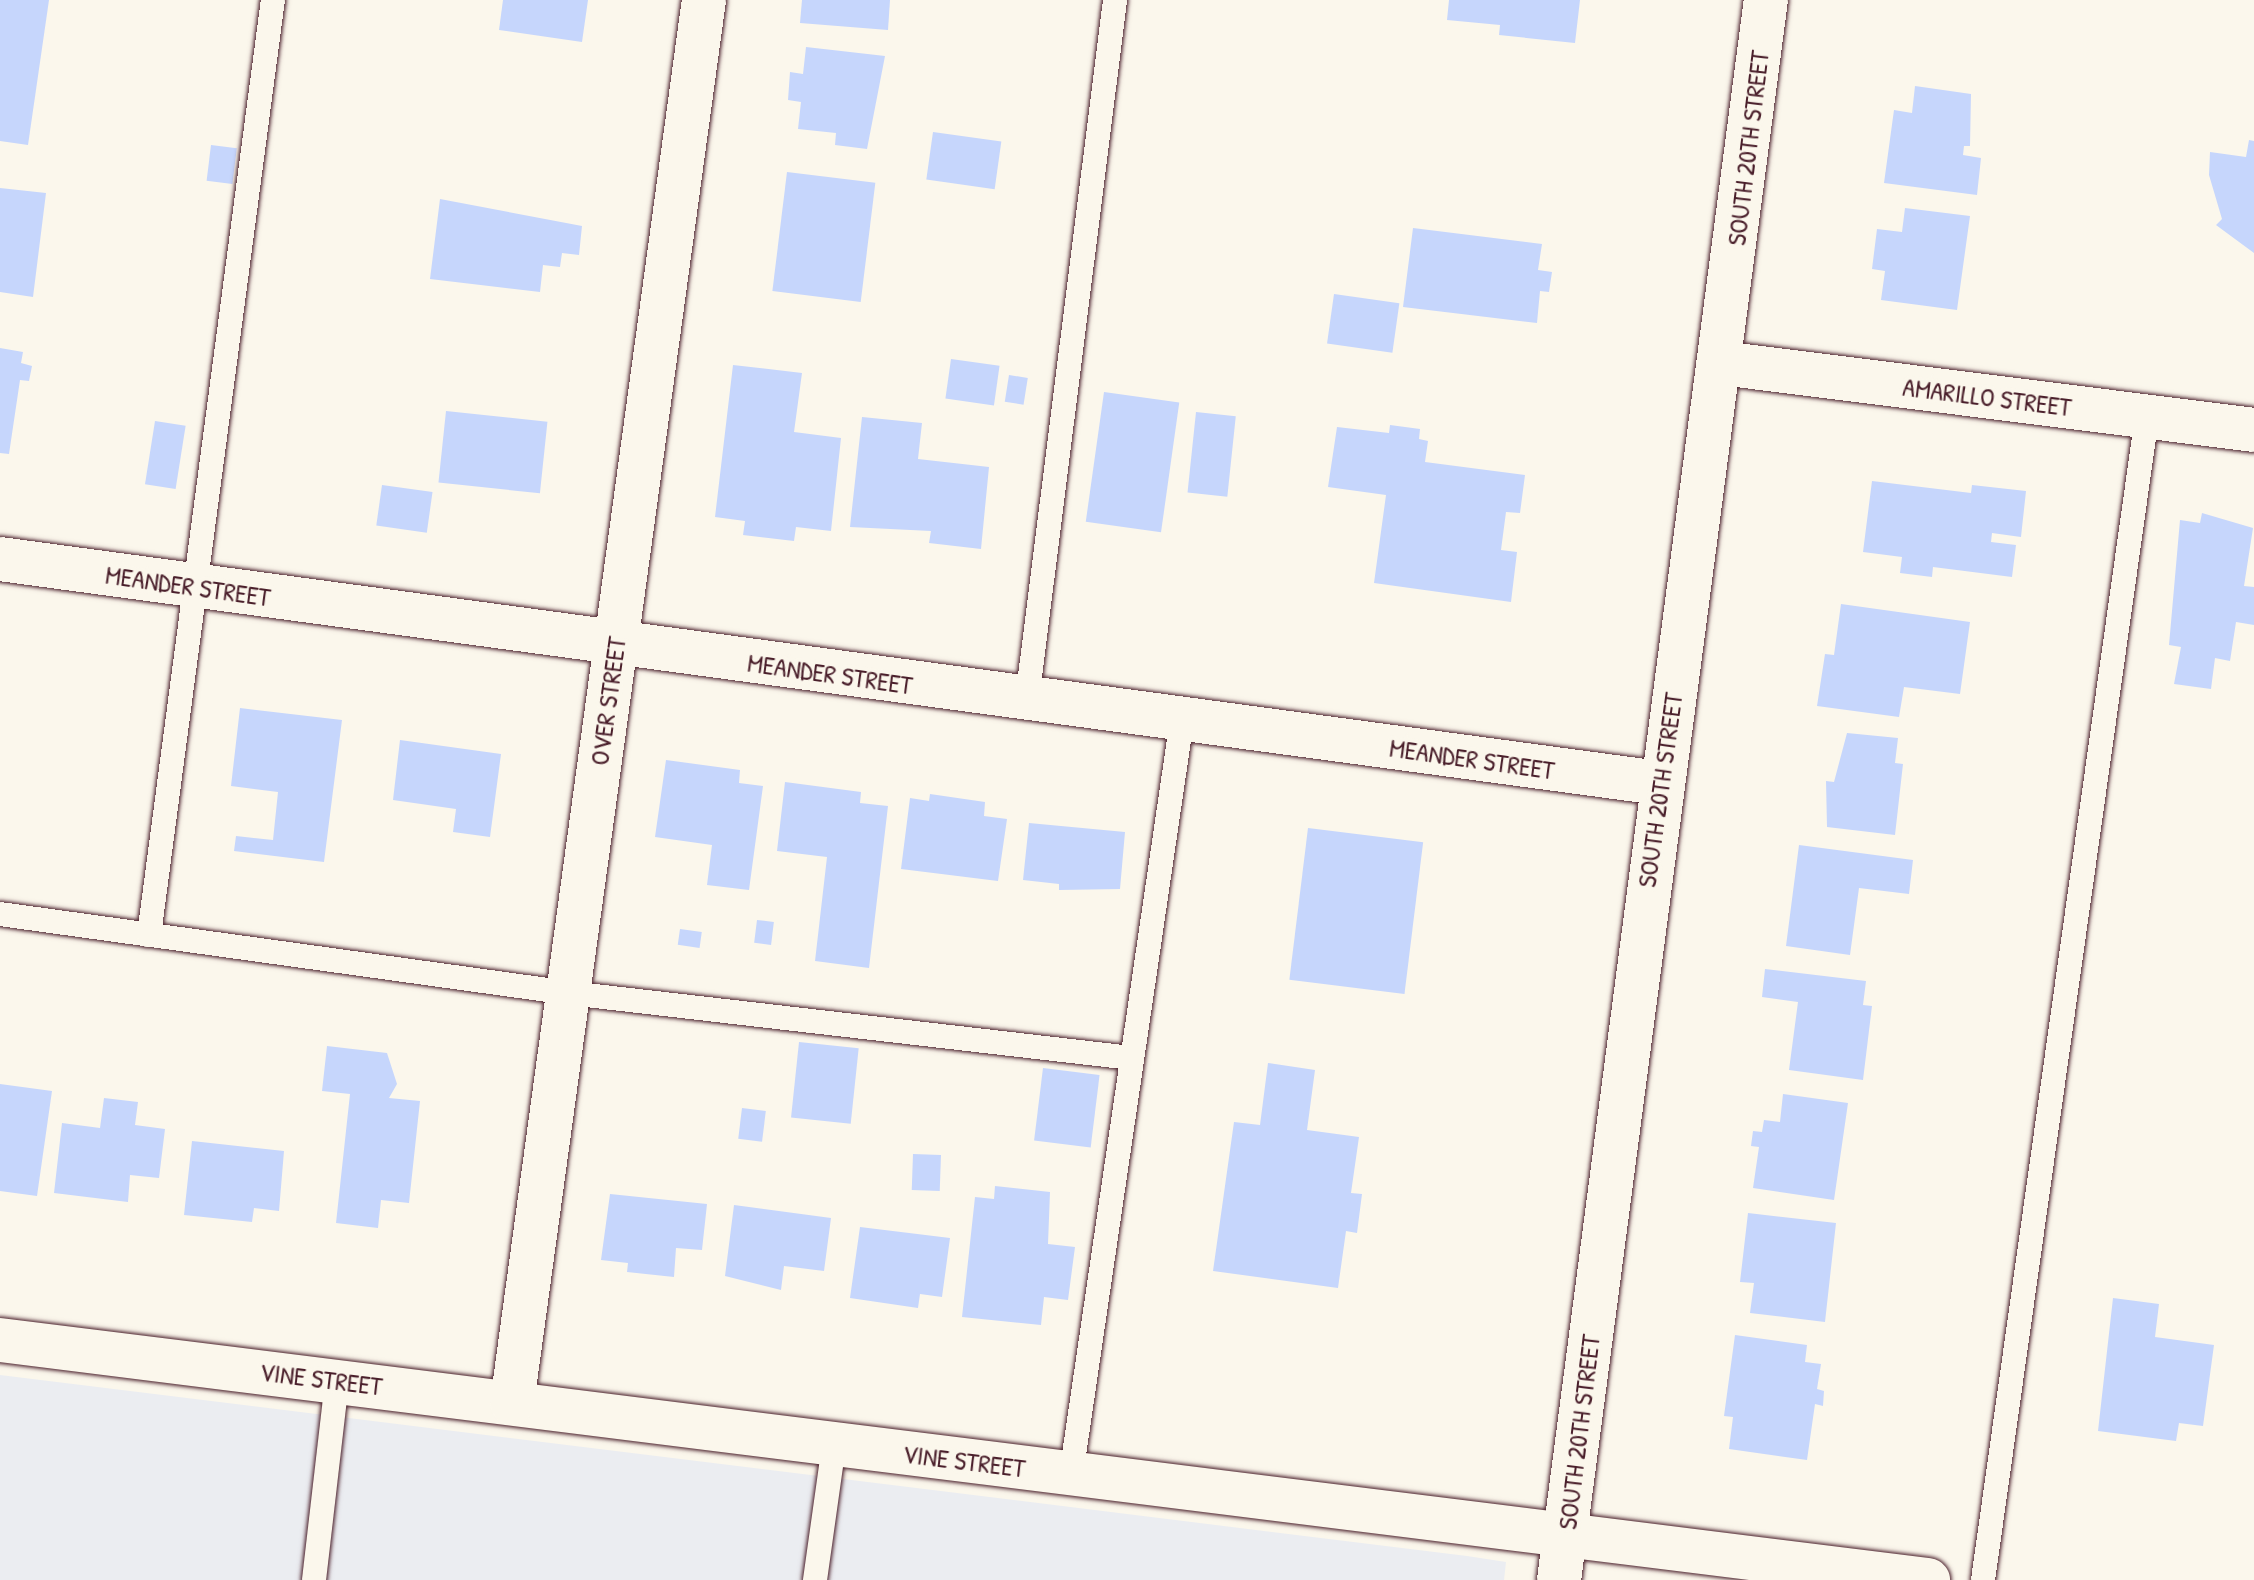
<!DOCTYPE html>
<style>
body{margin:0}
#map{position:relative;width:2254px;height:1580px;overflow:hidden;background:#fbf7ec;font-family:"Patrick Hand",sans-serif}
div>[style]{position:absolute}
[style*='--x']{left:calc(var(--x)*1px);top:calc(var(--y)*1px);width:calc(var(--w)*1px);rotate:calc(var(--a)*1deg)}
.built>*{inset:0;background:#ebedf1}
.building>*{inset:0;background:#c6d6fc;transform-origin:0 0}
.roads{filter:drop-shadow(0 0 2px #4a1f2b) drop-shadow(0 0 2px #4a1f2b)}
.service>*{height:24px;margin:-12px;padding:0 12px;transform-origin:12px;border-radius:12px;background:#fbf7ec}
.minor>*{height:44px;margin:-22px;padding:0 22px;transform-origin:22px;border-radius:22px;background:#fbf7ec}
.tertiary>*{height:44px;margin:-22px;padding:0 22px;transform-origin:22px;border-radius:22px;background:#fbf7ec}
span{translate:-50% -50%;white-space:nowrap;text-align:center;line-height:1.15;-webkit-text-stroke:8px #fbf7ec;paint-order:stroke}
.street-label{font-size:26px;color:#4a1f2b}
</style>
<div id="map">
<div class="built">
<div style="clip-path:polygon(0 1375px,1467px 1556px,1506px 1562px,1504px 1580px,0 1580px)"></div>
</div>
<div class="building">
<div style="clip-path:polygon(0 0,49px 0,28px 145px,0 141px)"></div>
<div style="clip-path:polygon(503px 0,588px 0,582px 42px,499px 30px)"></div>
<div style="clip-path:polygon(802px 0,890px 0,888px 30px,800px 23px)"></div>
<div style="clip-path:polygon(1449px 0,1580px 0,1575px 43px,1499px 35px,1500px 25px,1447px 20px)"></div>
<div style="clip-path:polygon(806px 47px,885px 56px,867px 149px,835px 145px,836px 133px,798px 129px,801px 102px,788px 100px,790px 72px,803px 74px)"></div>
<div style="clip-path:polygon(1915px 86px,1971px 94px,1970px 146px,1964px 146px,1963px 155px,1981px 158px,1977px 195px,1884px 183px,1894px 110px,1912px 113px)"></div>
<div style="left:933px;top:132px;width:69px;height:48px;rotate:8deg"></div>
<div style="clip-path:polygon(2249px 140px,2254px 141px,2254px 253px,2216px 225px,2222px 219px,2209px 175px,2210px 152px,2246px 157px)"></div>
<div style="left:211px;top:145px;width:26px;height:36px;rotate:7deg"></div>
<div style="left:787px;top:172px;width:89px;height:120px;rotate:7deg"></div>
<div style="clip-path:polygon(0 188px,46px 193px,33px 297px,0 292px)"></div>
<div style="clip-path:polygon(440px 199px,582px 226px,579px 255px,562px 253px,560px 267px,543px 265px,540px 292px,430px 279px)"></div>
<div style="clip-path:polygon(1905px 208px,1970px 216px,1957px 310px,1881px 300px,1885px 271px,1872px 269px,1877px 229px,1902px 232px)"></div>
<div style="clip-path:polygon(1413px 228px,1542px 244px,1538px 270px,1552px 272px,1549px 292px,1540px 291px,1537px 323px,1403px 307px)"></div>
<div style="left:1334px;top:294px;width:66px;height:50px;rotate:8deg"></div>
<div style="clip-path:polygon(0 348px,23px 352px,21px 363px,32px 366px,29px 381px,20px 380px,9px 454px,0 453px)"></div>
<div style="left:951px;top:359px;width:49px;height:40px;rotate:8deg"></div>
<div style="clip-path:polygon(733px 365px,802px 373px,794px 432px,841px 438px,831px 531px,796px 527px,794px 541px,743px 535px,745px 521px,715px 517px)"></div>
<div style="left:1009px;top:375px;width:19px;height:27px;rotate:9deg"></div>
<div style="left:1104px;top:392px;width:76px;height:131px;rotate:8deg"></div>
<div style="left:446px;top:411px;width:102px;height:72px;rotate:6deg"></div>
<div style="left:1196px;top:412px;width:40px;height:81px;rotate:6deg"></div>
<div style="clip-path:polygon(862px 417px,922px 423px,918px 459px,989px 467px,981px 549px,929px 543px,931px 531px,850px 527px)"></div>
<div style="left:155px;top:421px;width:31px;height:64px;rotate:9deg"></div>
<div style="clip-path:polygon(1390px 425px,1420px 429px,1419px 439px,1428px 441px,1425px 462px,1525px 475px,1520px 513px,1506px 512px,1501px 550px,1517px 552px,1511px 602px,1374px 583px,1386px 495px,1328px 487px,1337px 427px,1389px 433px)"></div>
<div style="clip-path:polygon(1872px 481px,1971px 493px,1972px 485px,2026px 491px,2021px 537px,1992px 533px,1991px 542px,2016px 545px,2012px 577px,1933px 567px,1932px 577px,1900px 573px,1902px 557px,1863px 552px)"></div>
<div style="left:382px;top:485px;width:51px;height:41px;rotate:8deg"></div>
<div style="clip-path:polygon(2202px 513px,2253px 528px,2244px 586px,2254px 587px,2254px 625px,2236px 622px,2230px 661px,2215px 658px,2211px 689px,2174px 684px,2181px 647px,2169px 645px,2180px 520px,2200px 523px)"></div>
<div style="clip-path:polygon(1841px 604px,1970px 622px,1960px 694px,1904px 687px,1899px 717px,1817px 706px,1825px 654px,1834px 655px)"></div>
<div style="clip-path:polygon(240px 708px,342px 720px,324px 862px,234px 851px,236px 836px,273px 840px,278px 792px,231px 786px)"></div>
<div style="clip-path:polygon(1847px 733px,1898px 738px,1895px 763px,1903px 764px,1895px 835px,1827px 827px,1826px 781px,1834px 782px)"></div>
<div style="clip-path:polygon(400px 740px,501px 754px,490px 837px,453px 832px,456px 809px,393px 800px)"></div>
<div style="clip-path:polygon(666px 760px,740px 770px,739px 783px,763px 786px,749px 890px,707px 885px,712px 845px,655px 837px)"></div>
<div style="clip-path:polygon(785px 782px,861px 792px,860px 803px,888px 806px,869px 968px,815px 961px,827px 857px,777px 851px)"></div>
<div style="clip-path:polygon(930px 794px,985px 802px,984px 816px,1007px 819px,998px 881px,901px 869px,910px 798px,929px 801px)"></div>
<div style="clip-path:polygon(1029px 823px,1125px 832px,1120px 889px,1059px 890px,1059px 884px,1023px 880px)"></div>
<div style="left:1308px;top:828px;width:116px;height:153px;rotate:7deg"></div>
<div style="clip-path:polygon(1799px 845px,1913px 860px,1909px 894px,1859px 888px,1850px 955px,1786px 946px)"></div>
<div style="left:757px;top:920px;width:17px;height:23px;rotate:7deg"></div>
<div style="left:680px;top:929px;width:22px;height:16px;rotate:8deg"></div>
<div style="clip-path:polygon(1765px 969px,1866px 981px,1863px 1005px,1872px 1006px,1863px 1080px,1789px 1070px,1798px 1002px,1762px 997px)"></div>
<div style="left:799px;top:1042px;width:60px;height:76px;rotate:6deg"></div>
<div style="clip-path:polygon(327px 1046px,387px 1053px,397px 1084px,389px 1098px,420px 1101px,409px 1203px,381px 1200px,378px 1228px,336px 1223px,350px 1094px,322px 1091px)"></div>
<div style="clip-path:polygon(1268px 1063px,1315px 1070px,1307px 1130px,1359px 1137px,1351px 1193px,1362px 1194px,1357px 1233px,1346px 1231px,1338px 1288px,1213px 1271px,1234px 1122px,1260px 1125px)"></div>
<div style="left:1043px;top:1068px;width:57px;height:73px;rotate:7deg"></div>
<div style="clip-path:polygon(0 1084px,52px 1091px,37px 1196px,0 1191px)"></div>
<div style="clip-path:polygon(1783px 1094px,1848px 1103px,1834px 1200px,1753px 1188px,1759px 1147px,1751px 1146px,1753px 1131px,1762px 1132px,1764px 1120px,1780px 1122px)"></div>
<div style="clip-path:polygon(104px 1098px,138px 1102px,135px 1125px,165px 1129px,159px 1178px,130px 1175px,128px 1202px,54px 1193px,62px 1123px,100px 1128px)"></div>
<div style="left:742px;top:1108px;width:24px;height:31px;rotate:7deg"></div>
<div style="clip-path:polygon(192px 1141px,284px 1151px,279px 1211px,254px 1208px,252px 1222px,184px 1215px)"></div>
<div style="left:913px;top:1154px;width:28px;height:36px;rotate:2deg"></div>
<div style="clip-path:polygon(995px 1186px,1050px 1192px,1048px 1244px,1075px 1247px,1068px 1300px,1044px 1297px,1041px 1325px,962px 1317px,975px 1197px,994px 1199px)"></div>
<div style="clip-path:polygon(610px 1194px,707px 1204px,702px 1250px,676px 1248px,674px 1277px,627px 1272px,628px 1263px,601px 1260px)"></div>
<div style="clip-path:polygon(734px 1205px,831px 1218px,824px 1271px,784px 1266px,781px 1290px,725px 1276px)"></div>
<div style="clip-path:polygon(1748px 1213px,1836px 1223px,1825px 1322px,1750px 1313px,1754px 1283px,1740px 1282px)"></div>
<div style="clip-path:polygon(860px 1227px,950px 1238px,942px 1297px,920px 1294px,918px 1308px,850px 1298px)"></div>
<div style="clip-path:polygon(2113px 1298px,2159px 1304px,2155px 1337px,2214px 1345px,2203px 1426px,2179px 1423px,2176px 1441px,2098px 1431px)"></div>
<div style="clip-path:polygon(1735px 1335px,1807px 1345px,1805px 1362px,1821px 1364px,1817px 1389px,1824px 1391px,1823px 1406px,1815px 1404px,1807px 1460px,1729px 1449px,1733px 1417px,1724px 1416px)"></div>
</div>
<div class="roads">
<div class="service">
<div style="--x:1027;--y:700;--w:706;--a:-82.83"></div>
<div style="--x:0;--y:914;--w:574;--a:7.9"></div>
<div style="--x:569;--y:993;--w:567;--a:6.59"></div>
<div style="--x:149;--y:935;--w:943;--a:-82.45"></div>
<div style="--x:1071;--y:1475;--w:763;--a:-81.64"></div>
<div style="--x:314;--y:1580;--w:200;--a:-83.4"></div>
<div style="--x:815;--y:1580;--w:137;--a:-82"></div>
<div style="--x:1983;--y:1580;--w:1175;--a:-81.98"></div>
</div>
<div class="minor">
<div style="--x:1721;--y:363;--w:537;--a:7.16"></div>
<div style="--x:0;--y:559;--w:1675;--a:7.69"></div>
<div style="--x:0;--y:1340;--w:1943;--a:7.1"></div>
<div style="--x:512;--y:1403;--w:1416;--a:-82.21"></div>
</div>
<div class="tertiary">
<div style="--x:1559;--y:1580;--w:1594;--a:-82.54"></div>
</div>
</div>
<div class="street-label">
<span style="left:1748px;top:148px;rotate:-83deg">SOUTH 20TH STREET</span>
<span style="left:1987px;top:397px;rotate:7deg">AMARILLO STREET</span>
<span style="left:188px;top:586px;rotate:8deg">MEANDER STREET</span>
<span style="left:830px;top:674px;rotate:8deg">MEANDER STREET</span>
<span style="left:608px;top:701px;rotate:-82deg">OVER STREET</span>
<span style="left:1472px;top:759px;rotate:8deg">MEANDER STREET</span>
<span style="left:1660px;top:790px;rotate:-82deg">SOUTH 20TH STREET</span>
<span style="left:321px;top:1379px;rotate:7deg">VINE STREET</span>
<span style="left:1579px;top:1432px;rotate:-83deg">SOUTH 20TH STREET</span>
<span style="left:964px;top:1461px;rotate:7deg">VINE STREET</span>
</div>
</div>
